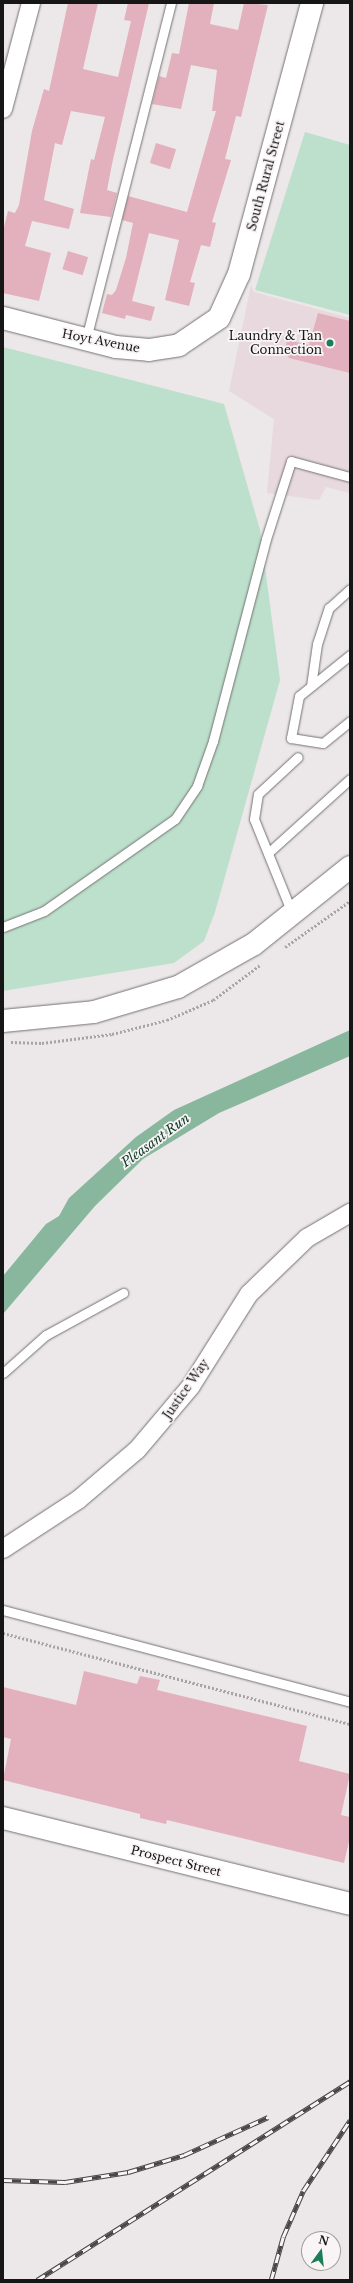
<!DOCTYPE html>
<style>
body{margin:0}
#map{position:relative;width:353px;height:2283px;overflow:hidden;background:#ece7e8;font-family:"Libre Baskerville",serif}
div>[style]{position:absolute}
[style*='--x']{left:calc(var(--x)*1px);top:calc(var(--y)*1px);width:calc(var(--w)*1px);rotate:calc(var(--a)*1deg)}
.built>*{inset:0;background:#e7d9dd}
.green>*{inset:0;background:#bce0cc}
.water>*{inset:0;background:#88b79e}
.building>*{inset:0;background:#e3b0bd;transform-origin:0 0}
.path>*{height:2.5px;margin-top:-1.25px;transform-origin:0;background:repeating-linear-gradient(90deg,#a8a4a5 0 2px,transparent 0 4px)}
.roads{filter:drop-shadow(0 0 1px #757172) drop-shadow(0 0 1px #757172)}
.service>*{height:9px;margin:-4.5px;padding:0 4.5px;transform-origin:4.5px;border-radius:4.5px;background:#fff}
.minor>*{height:18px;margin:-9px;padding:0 9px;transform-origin:9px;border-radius:9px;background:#fff}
.tertiary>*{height:22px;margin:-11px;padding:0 11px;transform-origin:11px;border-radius:11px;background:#fff}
.secondary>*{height:22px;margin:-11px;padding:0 11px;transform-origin:11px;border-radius:11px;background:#fff}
.rail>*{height:4.5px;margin-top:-2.25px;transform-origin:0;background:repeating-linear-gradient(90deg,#f9f5f6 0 9px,#484647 0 18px);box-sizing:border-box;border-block:1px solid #484647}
.dots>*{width:11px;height:11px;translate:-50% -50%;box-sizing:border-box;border:2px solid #f9f5f6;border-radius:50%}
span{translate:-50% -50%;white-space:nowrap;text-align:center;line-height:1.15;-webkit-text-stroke:3.5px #f9f5f6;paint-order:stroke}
.street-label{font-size:12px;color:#171616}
.poi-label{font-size:12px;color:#171616}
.right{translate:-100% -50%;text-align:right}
.water-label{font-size:13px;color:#0f3826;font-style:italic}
.frame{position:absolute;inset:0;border:4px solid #171616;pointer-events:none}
.north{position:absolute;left:301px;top:2231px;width:40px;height:40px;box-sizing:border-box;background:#f9f5f6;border:1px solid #9f9c9c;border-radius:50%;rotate:15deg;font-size:11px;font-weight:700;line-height:16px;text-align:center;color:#171616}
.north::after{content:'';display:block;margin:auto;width:14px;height:18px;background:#1c7e57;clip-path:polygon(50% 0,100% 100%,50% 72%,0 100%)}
</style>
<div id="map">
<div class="built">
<div style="clip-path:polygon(251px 285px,254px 292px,350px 318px,350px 493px,326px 487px,319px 500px,267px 493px,274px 419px,229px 391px)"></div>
</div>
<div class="green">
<div style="clip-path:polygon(305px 132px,350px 145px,350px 315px,255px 290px)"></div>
<div style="clip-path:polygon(3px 347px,224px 404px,260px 530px,280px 680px,215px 912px,204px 941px,174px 963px,3px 991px)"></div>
</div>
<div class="water">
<div style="clip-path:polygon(350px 1030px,350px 1056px,219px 1113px,143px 1159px,95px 1206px,3px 1314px,3px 1276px,46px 1224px,59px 1216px,69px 1198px,136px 1137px,174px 1110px)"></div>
</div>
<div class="building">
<div style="clip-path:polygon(68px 3px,98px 3px,83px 69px,118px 77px,131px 21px,124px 20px,128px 3px,149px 3px,112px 164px,107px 190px,117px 193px,111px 217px,80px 213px,91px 159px,94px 160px,105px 117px,71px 111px,62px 145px,55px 143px,44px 200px,74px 209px,69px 229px,32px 221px,25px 246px,51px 253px,39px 301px,3px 293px,4px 227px,8px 211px,15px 213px,19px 205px,32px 131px,44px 89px,49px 91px)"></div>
<div style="clip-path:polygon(189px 3px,214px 3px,210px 24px,238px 30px,244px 3px,268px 5px,241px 117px,236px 116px,225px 159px,231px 160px,212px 222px,216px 223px,210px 247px,201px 245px,190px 282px,195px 283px,189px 306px,165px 300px,179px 240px,149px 233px,132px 301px,155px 307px,151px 321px,126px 315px,125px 319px,102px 313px,107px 294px,112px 295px,116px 290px,126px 258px,133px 223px,122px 220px,128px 196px,187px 212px,216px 111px,212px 111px,217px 70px,191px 65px,181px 109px,152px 104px,159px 76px,166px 78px,172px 53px,179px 54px)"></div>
<div style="left:156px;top:143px;width:21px;height:21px;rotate:17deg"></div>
<div style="left:68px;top:251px;width:21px;height:19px;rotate:17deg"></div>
<div style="clip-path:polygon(318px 313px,350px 321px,350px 373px,289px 358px,285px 350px,287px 340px,309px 345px)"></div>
<div style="clip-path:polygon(84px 1671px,137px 1684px,140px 1676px,160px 1680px,157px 1690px,307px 1726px,299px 1761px,350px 1774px,341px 1815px,350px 1817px,350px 1837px,344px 1863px,167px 1820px,166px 1824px,140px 1818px,140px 1814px,3px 1780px,11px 1739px,3px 1737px,3px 1687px,76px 1705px)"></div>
</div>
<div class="path">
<div style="--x:285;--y:947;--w:80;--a:-35.3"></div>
<div style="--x:11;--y:1042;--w:31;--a:2"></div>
<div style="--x:42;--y:1043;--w:71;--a:-7.3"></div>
<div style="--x:112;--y:1034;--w:57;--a:-14.3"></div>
<div style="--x:167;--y:1020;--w:50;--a:-23.5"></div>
<div style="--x:213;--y:1000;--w:59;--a:-36.7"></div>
<div style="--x:3;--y:1633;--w:359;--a:14.7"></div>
</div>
<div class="roads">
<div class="service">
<div style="--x:86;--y:339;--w:347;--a:-75.8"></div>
<div style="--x:350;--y:655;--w:65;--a:141.2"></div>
<div style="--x:299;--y:696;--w:43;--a:100.8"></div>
<div style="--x:291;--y:738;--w:32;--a:9"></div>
<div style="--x:323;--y:743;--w:35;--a:-39"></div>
<div style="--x:311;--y:686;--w:42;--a:-81.9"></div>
<div style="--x:317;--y:644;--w:38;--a:-72"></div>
<div style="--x:329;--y:608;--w:28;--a:-42"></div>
<div style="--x:268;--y:853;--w:110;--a:-42.1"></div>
<div style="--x:292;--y:913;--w:101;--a:-112"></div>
<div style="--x:254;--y:819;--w:25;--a:-81"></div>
<div style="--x:258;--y:794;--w:54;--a:-42.8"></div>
<div style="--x:3;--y:927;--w:44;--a:-21.3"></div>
<div style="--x:44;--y:911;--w:160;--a:-35.1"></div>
<div style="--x:175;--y:819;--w:40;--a:-56"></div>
<div style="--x:197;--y:786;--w:48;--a:-70.4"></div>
<div style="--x:213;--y:741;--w:209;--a:-75.3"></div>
<div style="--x:266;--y:539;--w:82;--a:-72.2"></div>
<div style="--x:291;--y:461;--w:61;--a:15.2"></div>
<div style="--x:3;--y:1373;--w:57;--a:-41.5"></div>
<div style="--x:46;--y:1335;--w:88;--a:-28.6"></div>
<div style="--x:3;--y:1610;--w:359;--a:14.8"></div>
</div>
<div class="minor">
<div style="--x:3;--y:109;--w:110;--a:-75.2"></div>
<div style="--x:3;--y:1549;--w:90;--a:-33.2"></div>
<div style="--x:78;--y:1500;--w:77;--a:-40.3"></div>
<div style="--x:137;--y:1450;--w:84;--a:-49.8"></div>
<div style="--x:191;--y:1386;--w:109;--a:-57.8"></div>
<div style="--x:249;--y:1294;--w:81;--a:-44"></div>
<div style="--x:307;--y:1238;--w:50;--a:-30.2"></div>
</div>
<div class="tertiary">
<div style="--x:3;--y:1021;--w:91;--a:-5.6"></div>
<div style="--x:94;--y:1012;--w:88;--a:-16.6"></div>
<div style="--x:178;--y:987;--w:87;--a:-29.5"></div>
<div style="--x:254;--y:944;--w:123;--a:-38.7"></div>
</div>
<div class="secondary">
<div style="--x:3;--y:318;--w:117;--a:14.4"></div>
<div style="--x:116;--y:347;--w:33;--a:5"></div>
<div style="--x:149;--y:350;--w:30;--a:-9"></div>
<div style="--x:179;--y:345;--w:48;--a:-34"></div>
<div style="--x:219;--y:318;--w:48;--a:-65.6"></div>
<div style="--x:239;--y:274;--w:281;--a:-74.9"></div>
<div style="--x:3;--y:1818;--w:357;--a:13.9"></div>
</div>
</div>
<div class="rail">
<div style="--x:3;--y:2180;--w:62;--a:1.8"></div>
<div style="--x:65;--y:2182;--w:64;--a:-9"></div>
<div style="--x:128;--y:2172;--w:59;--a:-16.9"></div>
<div style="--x:184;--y:2155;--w:92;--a:-24.3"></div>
<div style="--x:37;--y:2280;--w:371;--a:-32.4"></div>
<div style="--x:271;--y:2280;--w:45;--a:-74.4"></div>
<div style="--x:283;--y:2237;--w:50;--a:-66.5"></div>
<div style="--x:303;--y:2191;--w:85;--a:-56.5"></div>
</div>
<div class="dots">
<div style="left:330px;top:343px;background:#1c7e57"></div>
</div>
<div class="street-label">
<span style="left:266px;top:176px;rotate:-75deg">South Rural Street</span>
<span style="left:101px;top:341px;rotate:11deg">Hoyt Avenue</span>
<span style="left:186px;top:1389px;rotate:-55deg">Justice Way</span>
<span style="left:176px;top:1861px;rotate:14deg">Prospect Street</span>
</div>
<div class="poi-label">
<span class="right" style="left:322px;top:343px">Laundry &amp; Tan<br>Connection</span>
</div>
<div class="water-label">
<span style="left:156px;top:1141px;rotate:-36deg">Pleasant Run</span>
</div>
<div class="frame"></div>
<div class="north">N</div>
</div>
